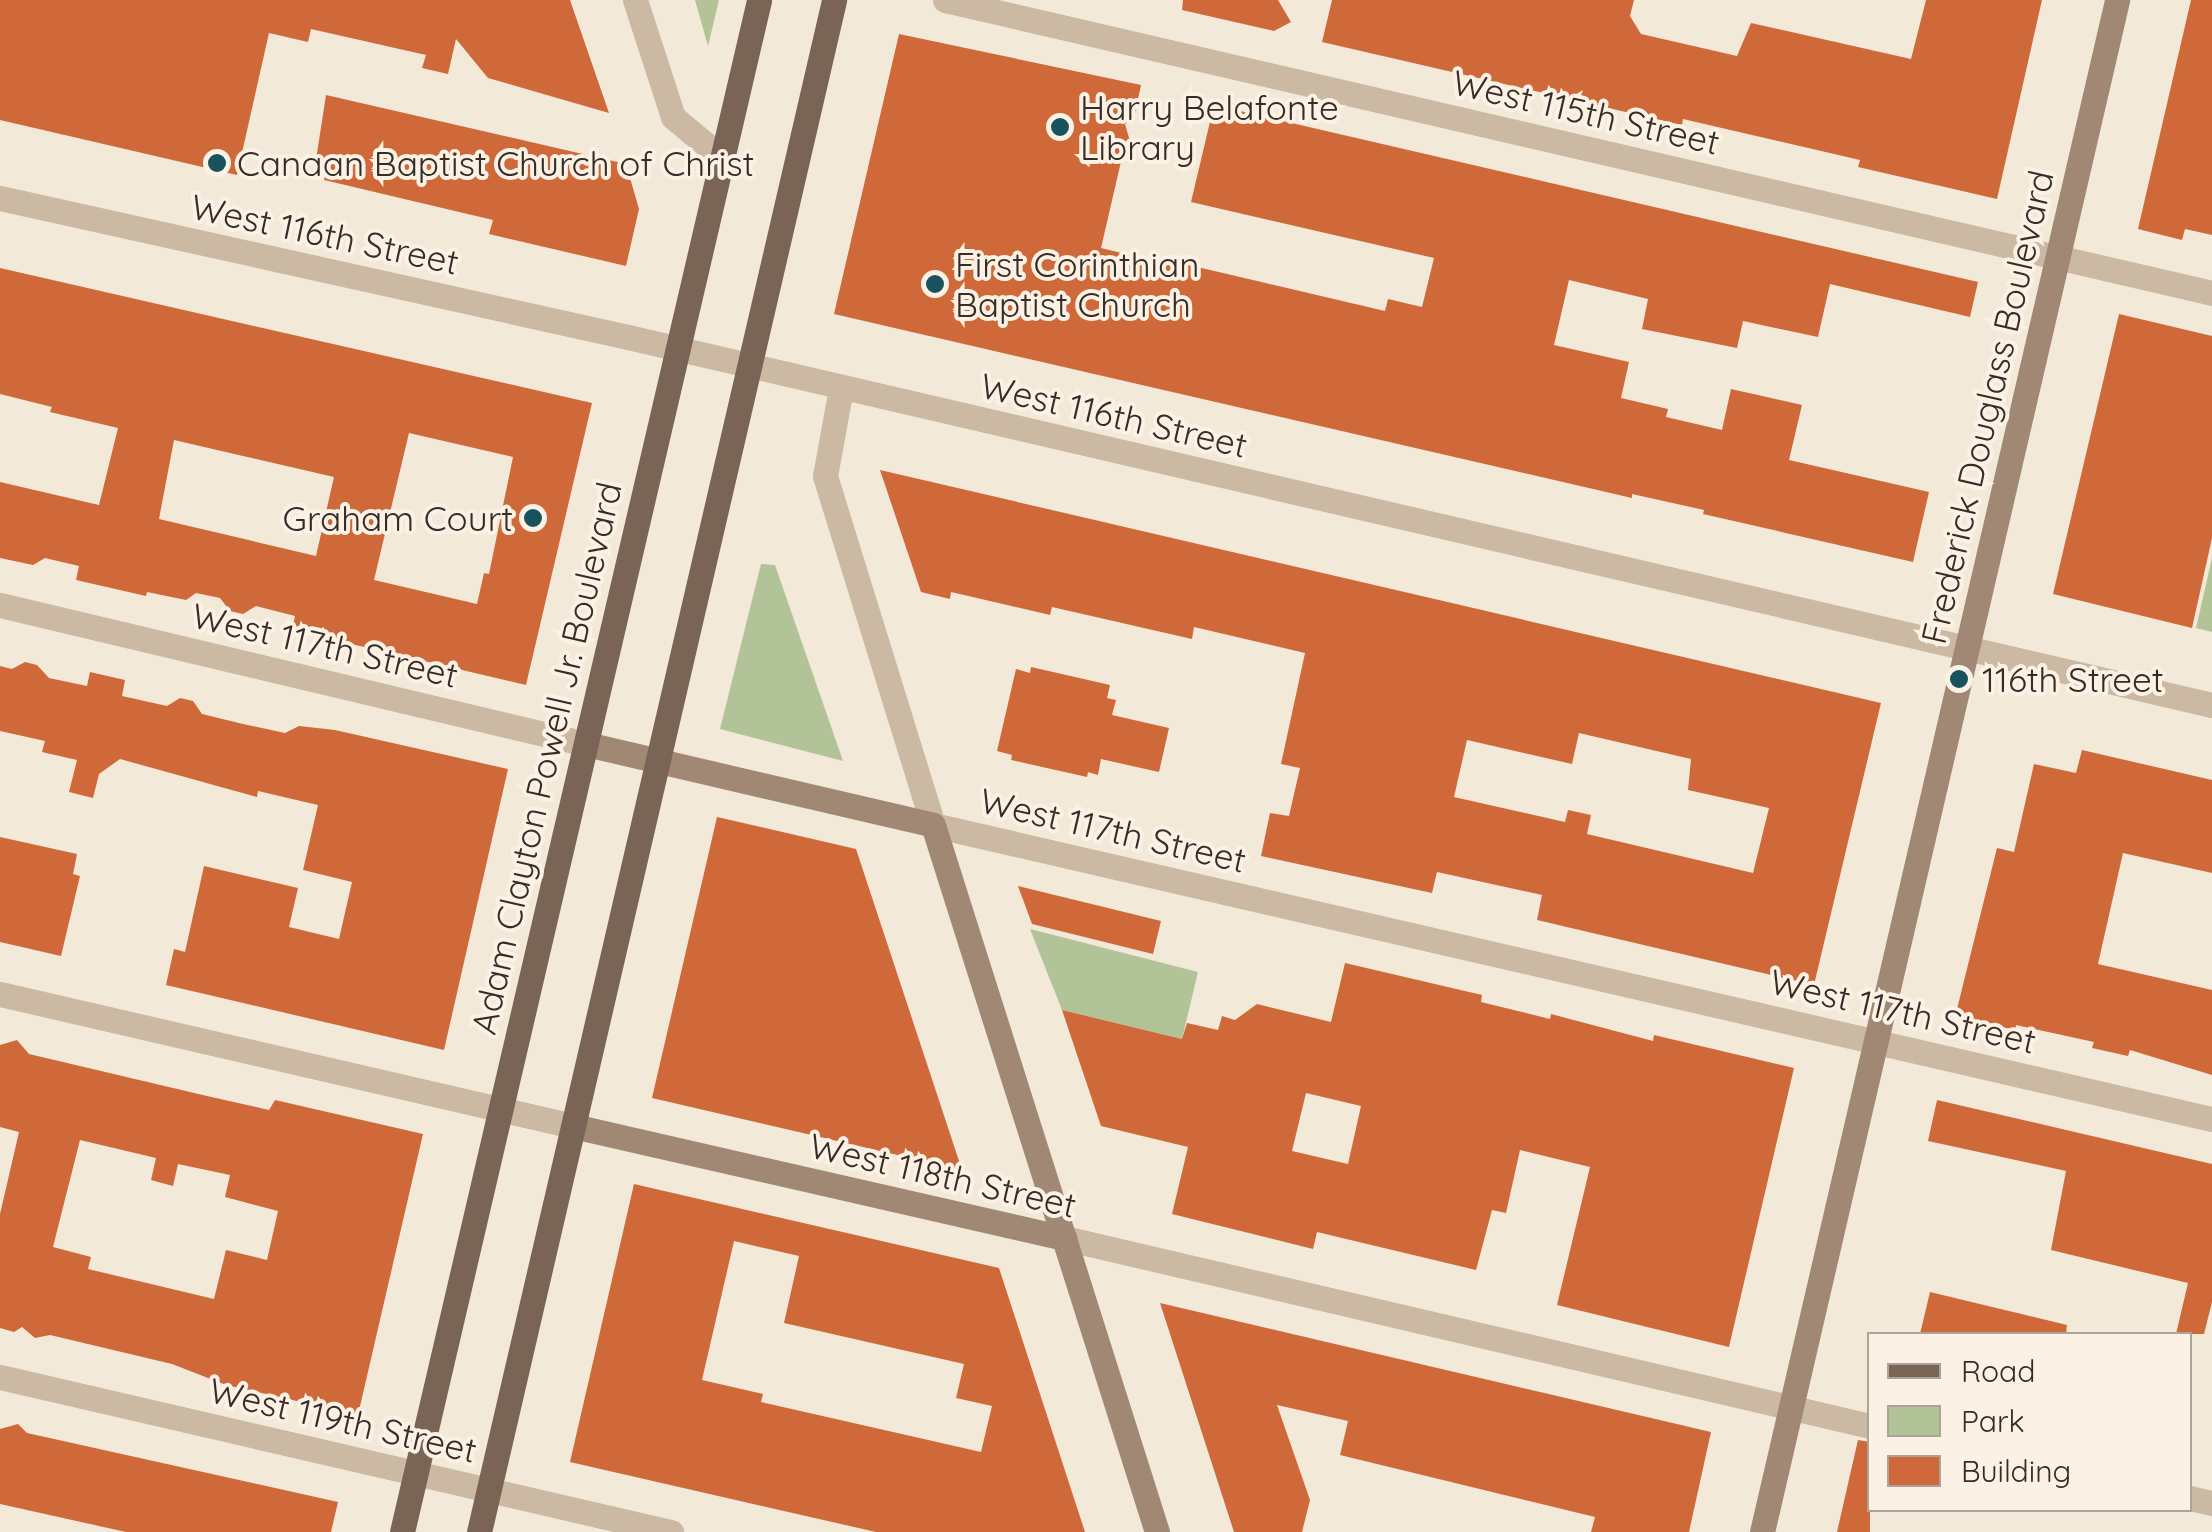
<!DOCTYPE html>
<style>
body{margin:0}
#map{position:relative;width:2212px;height:1532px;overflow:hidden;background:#f3e9d8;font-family:Quicksand,sans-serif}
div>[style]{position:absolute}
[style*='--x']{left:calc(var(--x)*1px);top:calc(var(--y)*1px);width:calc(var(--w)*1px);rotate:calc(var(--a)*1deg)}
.green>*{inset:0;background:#b1c397}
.building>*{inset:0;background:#d06939}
.minor>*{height:25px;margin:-12.5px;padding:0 12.5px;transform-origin:12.5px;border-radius:12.5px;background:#ccb9a3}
.tertiary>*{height:25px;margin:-12.5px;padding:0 12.5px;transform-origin:12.5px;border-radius:12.5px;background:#ccb9a3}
.secondary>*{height:25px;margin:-12.5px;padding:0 12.5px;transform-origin:12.5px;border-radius:12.5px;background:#a08874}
.primary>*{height:25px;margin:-12.5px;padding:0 12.5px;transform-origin:12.5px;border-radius:12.5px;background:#7a6455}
.dots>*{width:28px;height:28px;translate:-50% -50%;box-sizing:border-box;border:5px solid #fbf2e5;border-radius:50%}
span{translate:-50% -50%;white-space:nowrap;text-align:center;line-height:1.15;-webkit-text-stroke:8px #fbf2e5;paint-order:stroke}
.poi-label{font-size:35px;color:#372c26}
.left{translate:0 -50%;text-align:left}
.right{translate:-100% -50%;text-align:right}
.street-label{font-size:35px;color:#372c26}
.legend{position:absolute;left:1867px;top:1332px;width:325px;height:180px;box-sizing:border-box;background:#fbf2e5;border:2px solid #ada399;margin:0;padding:12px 18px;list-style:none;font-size:30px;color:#372c26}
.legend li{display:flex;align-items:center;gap:20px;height:50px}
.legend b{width:50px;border:2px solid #ada399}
</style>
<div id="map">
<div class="green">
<div style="clip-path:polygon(695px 0,719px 0,708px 46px)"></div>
<div style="clip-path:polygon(2212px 558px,2212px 632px,2196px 628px)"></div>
<div style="clip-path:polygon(761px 564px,775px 565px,843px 761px,720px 729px)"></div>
<div style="clip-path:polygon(1030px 929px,1198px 972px,1182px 1039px,1062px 1010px)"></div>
</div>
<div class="building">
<div style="clip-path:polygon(0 0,570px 0,609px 113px,488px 78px,456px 39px,448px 74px,422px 68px,426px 55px,311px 29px,308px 42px,269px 33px,237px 175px,0 120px)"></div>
<div style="clip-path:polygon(1183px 0,1278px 0,1291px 22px,1274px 31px,1182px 10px)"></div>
<div style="clip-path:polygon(1332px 0,1634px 0,1630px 16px,1641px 34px,1737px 56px,1751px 23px,1911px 59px,1926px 0,2042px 0,1997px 199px,1858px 167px,1860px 160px,1683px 119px,1682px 125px,1322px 42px)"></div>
<div style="clip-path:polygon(2191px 0,2212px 0,2212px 235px,2185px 229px,2182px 240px,2138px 229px)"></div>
<div style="clip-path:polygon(899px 34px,1141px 85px,1134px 118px,1125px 124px,1134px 155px,1123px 153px,1101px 248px,1175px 266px,1176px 262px,1385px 311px,1388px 299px,1422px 307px,1434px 258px,1191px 202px,1214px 105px,1978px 282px,1970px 317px,1830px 284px,1818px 337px,1743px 321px,1737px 348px,1642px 329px,1648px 299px,1569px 280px,1554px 345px,1629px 362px,1621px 398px,1668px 409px,1666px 417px,1722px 430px,1731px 389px,1802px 405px,1789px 460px,1929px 492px,1913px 562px,1703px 514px,1704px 510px,1632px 494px,1632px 498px,834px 314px)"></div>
<div style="clip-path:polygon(326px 95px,626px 164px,639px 209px,626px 266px,489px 234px,493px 220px,324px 180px,327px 169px,315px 166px)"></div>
<div style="clip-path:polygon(evenodd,0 268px,592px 403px,526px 685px,292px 630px,295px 616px,256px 606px,243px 614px,230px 611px,220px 598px,196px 593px,186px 600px,147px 592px,146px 596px,76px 580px,79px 566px,45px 558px,33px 565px,0 558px,0 482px,99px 505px,118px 428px,50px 412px,52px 407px,0 394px,0 268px,409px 433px,513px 457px,489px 574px,484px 573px,477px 604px,374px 580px,409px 433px,0 268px,174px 440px,334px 477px,316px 556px,159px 519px,174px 440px)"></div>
<div style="clip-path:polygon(2119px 314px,2212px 336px,2212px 538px,2192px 628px,2053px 594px)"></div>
<div style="clip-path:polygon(evenodd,880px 470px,1881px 703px,1814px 985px,1537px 920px,1542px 895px,1437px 872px,1432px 893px,1261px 856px,1270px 813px,1289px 816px,1300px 768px,1281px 764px,1305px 653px,1194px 627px,1192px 639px,1052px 607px,1050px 615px,951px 592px,950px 599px,921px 592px,880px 470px,1579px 733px,1691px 759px,1688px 790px,1769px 808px,1753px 873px,1587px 834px,1591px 815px,1568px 810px,1565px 822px,1454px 797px,1467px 740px,1572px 764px,1579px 733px)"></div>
<div style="clip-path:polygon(25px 662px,37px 665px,49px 678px,87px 686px,90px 672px,125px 680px,122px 696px,167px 706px,180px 698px,193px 701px,202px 714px,243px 724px,285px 733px,299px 726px,335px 730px,508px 769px,444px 1050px,166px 985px,174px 949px,185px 952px,204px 866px,298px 888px,289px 927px,339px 939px,352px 882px,303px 870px,318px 805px,258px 791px,257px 797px,120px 759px,99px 774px,93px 798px,69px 792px,77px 760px,42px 752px,45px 741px,0 731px,0 666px,12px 669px)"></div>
<div style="clip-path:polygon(1031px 667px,1110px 685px,1107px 698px,1116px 700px,1112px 715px,1169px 728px,1159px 772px,1101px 759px,1098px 775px,1088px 772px,1087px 777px,1011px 760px,1012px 755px,997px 751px,1016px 669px,1030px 673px)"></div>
<div style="clip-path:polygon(2082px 750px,2212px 780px,2212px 873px,2123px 853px,2098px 964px,2212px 990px,2212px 1075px,2130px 1050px,2128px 1056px,2092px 1048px,2094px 1042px,2016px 1025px,2016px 1030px,1955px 1017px,1997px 848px,2014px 852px,2034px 764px,2076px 773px)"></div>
<div style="clip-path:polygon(717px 817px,856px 849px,962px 1170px,652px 1098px)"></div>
<div style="clip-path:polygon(0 837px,77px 854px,73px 874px,80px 876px,61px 956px,0 942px)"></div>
<div style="clip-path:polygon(1018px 886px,1161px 921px,1153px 954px,1032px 924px)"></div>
<div style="clip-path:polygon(evenodd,1345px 963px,1482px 995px,1481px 1002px,1550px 1019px,1551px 1014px,1653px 1041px,1654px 1035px,1794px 1068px,1729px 1347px,1557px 1305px,1590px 1167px,1520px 1150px,1506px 1213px,1492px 1210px,1476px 1270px,1317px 1232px,1313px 1249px,1172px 1214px,1188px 1147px,1101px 1126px,1062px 1010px,1182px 1039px,1187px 1023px,1218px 1030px,1222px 1016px,1235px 1020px,1257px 1004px,1331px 1022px,1345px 963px,1306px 1093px,1361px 1106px,1348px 1164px,1292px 1151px,1306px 1093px)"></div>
<div style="clip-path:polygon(evenodd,17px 1040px,29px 1054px,207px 1096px,269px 1110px,275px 1100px,423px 1134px,358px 1415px,226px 1385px,172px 1364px,50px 1335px,35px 1338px,22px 1327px,14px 1332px,0 1328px,0 1214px,19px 1132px,0 1127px,0 1045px,17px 1040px,80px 1140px,156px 1158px,151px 1180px,173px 1186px,178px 1164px,230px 1175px,225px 1197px,278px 1211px,267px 1260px,226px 1250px,214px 1299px,88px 1269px,91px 1257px,53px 1247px,80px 1140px)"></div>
<div style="clip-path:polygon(1937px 1100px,2212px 1164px,2212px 1302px,2204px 1334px,2176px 1334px,2188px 1283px,2051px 1250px,2066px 1171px,1928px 1141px)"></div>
<div style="clip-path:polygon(evenodd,634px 1184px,999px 1268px,1085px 1532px,876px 1532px,570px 1462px,634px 1184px,734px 1241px,799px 1256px,784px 1323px,964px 1364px,956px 1398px,992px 1406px,981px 1452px,761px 1402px,763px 1394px,702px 1380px,734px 1241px)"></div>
<div style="clip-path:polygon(1930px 1292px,2067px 1325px,2066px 1334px,1920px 1334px)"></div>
<div style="clip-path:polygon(1160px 1303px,1711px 1432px,1689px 1532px,1591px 1532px,1595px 1517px,1340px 1455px,1348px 1421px,1277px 1405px,1310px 1500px,1302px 1532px,1234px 1532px)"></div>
<div style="clip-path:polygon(18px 1424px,27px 1433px,338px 1502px,331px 1532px,126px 1532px,0 1504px,0 1429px)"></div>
<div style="clip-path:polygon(1858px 1440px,1870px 1442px,1870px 1532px,1837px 1532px)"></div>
</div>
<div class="minor">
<div style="--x:945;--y:0;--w:1300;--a:13.02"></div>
<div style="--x:0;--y:605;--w:602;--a:13.34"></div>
<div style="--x:933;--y:825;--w:1312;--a:12.95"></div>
<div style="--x:0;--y:994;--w:588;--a:12.97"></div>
<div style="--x:1064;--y:1238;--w:828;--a:13.13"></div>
<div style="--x:0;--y:1377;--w:689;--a:13.01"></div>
<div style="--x:2190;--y:1498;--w:23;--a:13"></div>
</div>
<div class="tertiary">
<div style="--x:635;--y:0;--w:123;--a:72"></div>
<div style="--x:673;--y:117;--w:64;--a:39.9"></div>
<div style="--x:0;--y:198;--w:643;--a:12.48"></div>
<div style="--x:628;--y:337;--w:1626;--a:13.08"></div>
<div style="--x:841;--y:388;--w:89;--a:100.3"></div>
<div style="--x:825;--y:476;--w:365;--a:72.8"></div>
</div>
<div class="secondary">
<div style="--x:586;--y:744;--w:356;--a:13.1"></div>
<div style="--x:933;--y:825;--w:742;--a:72.42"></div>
<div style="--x:573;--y:1126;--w:504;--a:12.85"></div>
<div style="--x:1762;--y:1532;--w:1573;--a:-76.95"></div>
</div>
<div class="primary">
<div style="--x:402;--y:1532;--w:1573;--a:-76.88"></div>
<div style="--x:479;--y:1532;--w:1573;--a:-76.95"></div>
</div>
<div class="dots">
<div style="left:1060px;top:127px;background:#18525c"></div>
<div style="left:217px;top:163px;background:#18525c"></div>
<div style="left:935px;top:284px;background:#18525c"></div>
<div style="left:533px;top:518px;background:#18525c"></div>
<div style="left:1959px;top:679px;background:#18525c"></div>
</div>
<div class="poi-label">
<span class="left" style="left:1080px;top:127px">Harry Belafonte<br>Library</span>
<span class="left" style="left:237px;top:163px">Canaan Baptist Church of Christ</span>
<span class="left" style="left:955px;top:284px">First Corinthian<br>Baptist Church</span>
<span class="right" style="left:513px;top:518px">Graham Court</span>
<span class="left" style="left:1982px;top:679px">116th Street</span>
</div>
<div class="street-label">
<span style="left:1586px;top:112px;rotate:13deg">West 115th Street</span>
<span style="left:325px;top:234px;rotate:12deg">West 116th Street</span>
<span style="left:1987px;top:407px;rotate:-77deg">Frederick Douglass Boulevard</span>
<span style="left:1114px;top:415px;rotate:13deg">West 116th Street</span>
<span style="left:325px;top:645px;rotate:13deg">West 117th Street</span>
<span style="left:546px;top:758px;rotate:-77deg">Adam Clayton Powell Jr. Boulevard</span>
<span style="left:1113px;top:830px;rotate:13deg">West 117th Street</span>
<span style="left:1903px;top:1011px;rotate:13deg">West 117th Street</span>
<span style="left:943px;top:1175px;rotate:13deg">West 118th Street</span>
<span style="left:343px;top:1420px;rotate:13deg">West 119th Street</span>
</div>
<ul class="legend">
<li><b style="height:12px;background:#7a6455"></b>Road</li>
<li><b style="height:28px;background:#b1c397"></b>Park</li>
<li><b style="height:28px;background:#d06939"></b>Building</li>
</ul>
</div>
